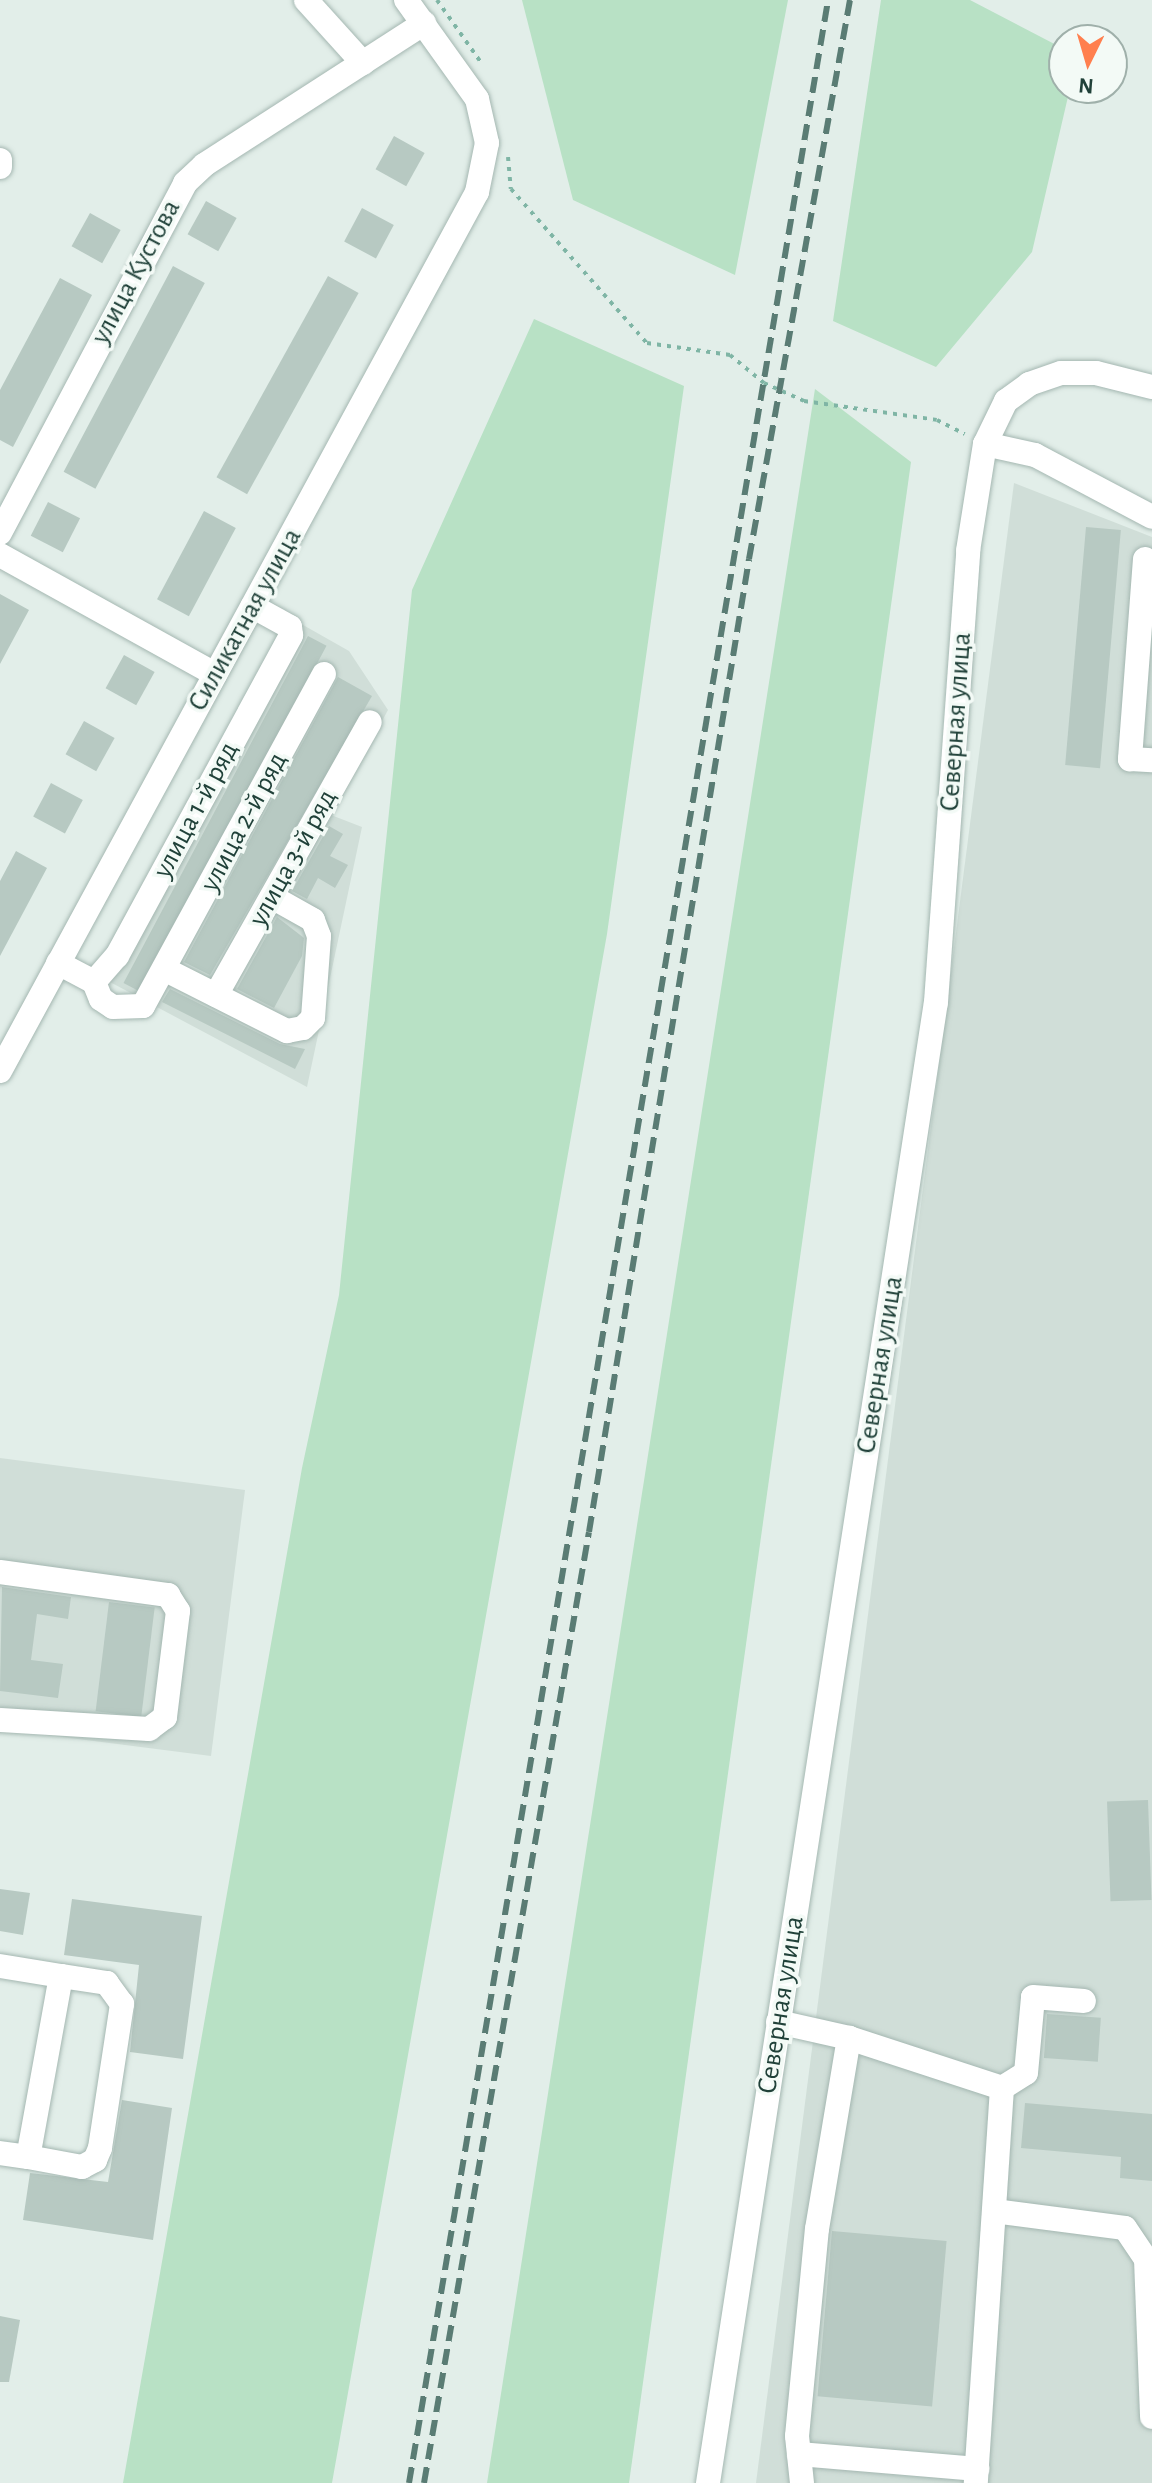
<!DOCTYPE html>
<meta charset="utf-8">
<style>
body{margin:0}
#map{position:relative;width:1152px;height:2483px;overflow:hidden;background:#e2eee9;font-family:"Alegreya Sans",sans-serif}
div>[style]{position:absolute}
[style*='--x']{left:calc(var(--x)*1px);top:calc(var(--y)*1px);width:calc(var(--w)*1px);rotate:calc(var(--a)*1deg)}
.built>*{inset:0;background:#d0ded8}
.green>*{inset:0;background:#b8e1c5}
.building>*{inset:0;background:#b7c9c2;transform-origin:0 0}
.path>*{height:4px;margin-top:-2px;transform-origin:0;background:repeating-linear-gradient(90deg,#7fb5a5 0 4px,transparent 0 10px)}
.roads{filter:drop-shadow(0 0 2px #a4b7b1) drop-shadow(0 0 2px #a4b7b1)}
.minor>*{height:24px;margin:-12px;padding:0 12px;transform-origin:12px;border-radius:12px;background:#fff}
.rail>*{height:6px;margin-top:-3px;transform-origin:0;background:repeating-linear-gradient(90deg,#5a7c74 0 16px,transparent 0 24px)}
span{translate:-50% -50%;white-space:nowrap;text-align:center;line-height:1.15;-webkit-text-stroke:7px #f3faf6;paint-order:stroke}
.street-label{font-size:28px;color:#204139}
.north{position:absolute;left:1048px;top:24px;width:80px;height:80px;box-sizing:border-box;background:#f3faf6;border:2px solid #9fb0aa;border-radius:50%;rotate:185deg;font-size:22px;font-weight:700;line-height:32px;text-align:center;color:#204139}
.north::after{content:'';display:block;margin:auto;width:28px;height:36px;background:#ff7f4e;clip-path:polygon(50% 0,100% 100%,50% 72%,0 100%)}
</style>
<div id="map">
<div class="built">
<div style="clip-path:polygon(1014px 483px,1152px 537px,1152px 2483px,756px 2483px)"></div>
<div style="clip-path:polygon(289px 617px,349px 651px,388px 710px,331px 815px,362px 827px,307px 1087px,95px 974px)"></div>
<div style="clip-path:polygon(0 1458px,245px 1490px,211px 1756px,0 1729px)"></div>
</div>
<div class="green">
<div style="clip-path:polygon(522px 0,788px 0,735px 275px,573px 200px)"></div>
<div style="clip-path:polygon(881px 0,970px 0,1064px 49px,1064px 88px,1070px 88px,1032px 252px,936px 367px,833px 321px)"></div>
<div style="clip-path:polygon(534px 319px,684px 386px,607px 934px,332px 2483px,123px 2483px,302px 1468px,339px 1295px,412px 590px)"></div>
<div style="clip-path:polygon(815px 389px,911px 462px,629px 2483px,487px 2483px)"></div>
</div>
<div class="building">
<div style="left:394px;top:136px;width:35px;height:38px;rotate:29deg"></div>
<div style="left:206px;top:201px;width:35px;height:38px;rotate:29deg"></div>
<div style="left:362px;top:208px;width:36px;height:38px;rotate:28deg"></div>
<div style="left:90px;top:213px;width:35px;height:38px;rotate:29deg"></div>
<div style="left:173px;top:266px;width:36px;height:233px;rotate:28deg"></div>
<div style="left:328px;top:276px;width:35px;height:230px;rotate:29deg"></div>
<div style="clip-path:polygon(60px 278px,92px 295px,13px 447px,0 440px,0 390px)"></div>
<div style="left:48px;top:502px;width:36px;height:38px;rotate:27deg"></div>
<div style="left:204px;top:511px;width:36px;height:100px;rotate:28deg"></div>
<div style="left:1086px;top:527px;width:35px;height:239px;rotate:5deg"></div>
<div style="clip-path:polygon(0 594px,29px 610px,0 664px)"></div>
<div style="left:308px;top:636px;width:21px;height:393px;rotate:28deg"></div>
<div style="left:124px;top:655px;width:35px;height:38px;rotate:29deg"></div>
<div style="clip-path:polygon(338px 677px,372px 696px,210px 975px,184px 962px)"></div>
<div style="left:84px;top:721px;width:35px;height:38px;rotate:29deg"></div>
<div style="left:51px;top:783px;width:36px;height:38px;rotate:28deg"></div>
<div style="clip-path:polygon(329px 826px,343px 834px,330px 856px,348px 865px,335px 888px,318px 878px,307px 899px,292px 891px)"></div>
<div style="clip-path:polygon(16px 851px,47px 868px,0 956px,0 881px)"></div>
<div style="clip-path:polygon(277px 917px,304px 938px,302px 956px,274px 1008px,237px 989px)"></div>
<div style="clip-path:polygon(170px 989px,280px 1044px,305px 1049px,295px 1069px,162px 1002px)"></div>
<div style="clip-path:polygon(2px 1587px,71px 1597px,68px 1619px,37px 1614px,31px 1660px,63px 1664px,58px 1698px,0 1691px)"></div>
<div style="left:109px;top:1602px;width:46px;height:110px;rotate:7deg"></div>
<div style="left:1148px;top:1800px;width:100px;height:41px;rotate:88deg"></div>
<div style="clip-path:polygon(0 1889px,30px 1893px,23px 1935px,0 1931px)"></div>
<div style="clip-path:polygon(72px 1899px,202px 1916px,183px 2059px,130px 2052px,139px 1965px,64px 1955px)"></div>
<div style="left:1047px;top:2014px;width:54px;height:44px;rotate:4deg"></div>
<div style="clip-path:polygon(122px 2100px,172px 2108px,153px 2240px,23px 2220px,30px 2173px,108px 2182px)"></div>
<div style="clip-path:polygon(1025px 2103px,1152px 2114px,1152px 2181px,1120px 2178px,1121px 2157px,1021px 2148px)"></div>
<div style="left:832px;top:2231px;width:115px;height:166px;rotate:5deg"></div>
<div style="clip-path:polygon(0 2316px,20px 2320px,9px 2382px,0 2382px)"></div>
</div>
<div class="path">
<div style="--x:437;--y:0;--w:75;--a:54.8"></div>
<div style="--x:508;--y:157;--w:32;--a:85"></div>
<div style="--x:511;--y:189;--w:205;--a:48.6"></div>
<div style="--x:647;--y:343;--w:84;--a:8.2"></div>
<div style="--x:730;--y:355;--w:44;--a:39.5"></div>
<div style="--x:764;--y:383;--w:44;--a:24.2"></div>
<div style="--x:804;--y:401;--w:134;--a:8.1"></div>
<div style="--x:937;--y:420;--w:31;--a:27"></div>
</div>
<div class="roads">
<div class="minor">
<div style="--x:306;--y:0;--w:85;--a:47.9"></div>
<div style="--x:0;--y:160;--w:7;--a:90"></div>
<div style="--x:985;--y:444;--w:51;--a:12.4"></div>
<div style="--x:1035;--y:455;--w:132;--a:27.9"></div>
<div style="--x:0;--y:533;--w:396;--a:-62.1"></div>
<div style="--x:185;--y:183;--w:26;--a:-43"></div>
<div style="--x:204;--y:165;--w:262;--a:-32.8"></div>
<div style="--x:0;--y:555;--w:246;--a:29"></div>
<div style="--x:1145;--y:559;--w:201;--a:94.3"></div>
<div style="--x:1130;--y:759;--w:22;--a:3"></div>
<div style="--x:58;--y:963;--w:41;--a:27.8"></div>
<div style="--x:94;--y:982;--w:18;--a:68"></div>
<div style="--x:101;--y:999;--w:14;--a:34"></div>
<div style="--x:113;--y:1007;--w:30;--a:-2"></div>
<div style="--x:143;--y:1006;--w:378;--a:-61.4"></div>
<div style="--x:164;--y:969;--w:138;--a:26.8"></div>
<div style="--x:287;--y:1031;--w:16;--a:-11"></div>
<div style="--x:303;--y:1028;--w:14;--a:-45"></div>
<div style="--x:313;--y:1018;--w:82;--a:-85.8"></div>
<div style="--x:319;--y:936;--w:17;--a:-111"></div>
<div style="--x:313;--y:920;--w:47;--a:-150.7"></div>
<div style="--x:94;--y:982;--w:35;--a:-49"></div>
<div style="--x:117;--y:956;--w:365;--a:-61.5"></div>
<div style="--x:291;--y:635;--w:8;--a:-97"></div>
<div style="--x:290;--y:627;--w:43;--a:-151.1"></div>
<div style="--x:216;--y:995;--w:313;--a:-60.6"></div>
<div style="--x:0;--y:1071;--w:1000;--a:-61.51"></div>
<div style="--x:477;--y:192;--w:50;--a:-78.5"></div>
<div style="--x:487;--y:143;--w:45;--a:-102.8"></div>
<div style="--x:477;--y:99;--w:122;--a:-125.6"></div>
<div style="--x:0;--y:1572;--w:170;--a:7.8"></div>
<div style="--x:168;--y:1595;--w:19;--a:58"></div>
<div style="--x:178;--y:1611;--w:107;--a:97"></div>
<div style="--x:165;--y:1717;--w:20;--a:143"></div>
<div style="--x:149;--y:1729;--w:149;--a:-176.5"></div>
<div style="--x:0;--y:1966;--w:62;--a:9.3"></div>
<div style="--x:61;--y:1976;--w:184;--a:100.3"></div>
<div style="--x:28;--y:2157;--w:28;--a:-172"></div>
<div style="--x:778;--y:2022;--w:73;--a:12.7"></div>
<div style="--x:849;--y:2038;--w:161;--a:18.1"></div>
<div style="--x:1002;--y:2088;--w:396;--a:93.8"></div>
<div style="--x:1002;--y:2088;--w:28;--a:-32"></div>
<div style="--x:1026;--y:2073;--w:76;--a:-84.7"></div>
<div style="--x:1033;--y:1997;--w:51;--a:4.5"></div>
<div style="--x:28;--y:2157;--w:55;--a:10.5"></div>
<div style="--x:82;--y:2167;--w:15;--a:-28"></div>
<div style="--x:95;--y:2160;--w:13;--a:-67"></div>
<div style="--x:100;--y:2148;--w:146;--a:-81.3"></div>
<div style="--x:122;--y:2004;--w:26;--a:-126"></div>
<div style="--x:107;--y:1983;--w:47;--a:-171.3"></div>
<div style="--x:994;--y:2211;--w:132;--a:7.4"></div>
<div style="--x:1125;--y:2228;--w:37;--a:56"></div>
<div style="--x:1146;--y:2259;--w:158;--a:87.8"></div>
<div style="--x:799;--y:2454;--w:179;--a:4.8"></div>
<div style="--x:708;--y:2483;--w:1498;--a:-81.25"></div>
<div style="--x:936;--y:1002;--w:452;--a:-85.9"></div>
<div style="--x:968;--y:551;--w:108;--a:-81"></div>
<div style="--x:985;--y:444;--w:48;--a:-64"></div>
<div style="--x:1006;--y:401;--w:29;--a:-36"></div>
<div style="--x:1029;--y:384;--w:34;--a:-19"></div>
<div style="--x:1061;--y:373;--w:35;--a:0"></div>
<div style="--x:1096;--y:373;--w:58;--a:14"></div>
<div style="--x:802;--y:2483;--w:47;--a:-96.1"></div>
<div style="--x:797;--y:2436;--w:208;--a:-84.5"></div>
<div style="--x:817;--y:2229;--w:194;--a:-80.5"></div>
</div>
</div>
<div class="rail">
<div style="--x:409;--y:2483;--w:2518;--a:-80.42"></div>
<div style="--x:424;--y:2483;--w:965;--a:-80.16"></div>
<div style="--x:589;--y:1532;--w:986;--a:-80.66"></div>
<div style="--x:749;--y:559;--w:568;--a:-79.76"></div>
</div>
<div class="street-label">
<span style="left:136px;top:272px;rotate:-62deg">улица Кустова</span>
<span style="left:245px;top:620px;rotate:-61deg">Силикатная улица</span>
<span style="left:956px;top:722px;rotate:-86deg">Северная улица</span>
<span style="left:196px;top:810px;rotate:-62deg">улица 1-й ряд</span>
<span style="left:244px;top:822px;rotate:-62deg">улица 2-й ряд</span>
<span style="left:293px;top:858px;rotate:-61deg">улица 3-й ряд</span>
<span style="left:880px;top:1365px;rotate:-81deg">Северная улица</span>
<span style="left:781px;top:2005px;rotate:-81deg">Северная улица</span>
</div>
<div class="north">N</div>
</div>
